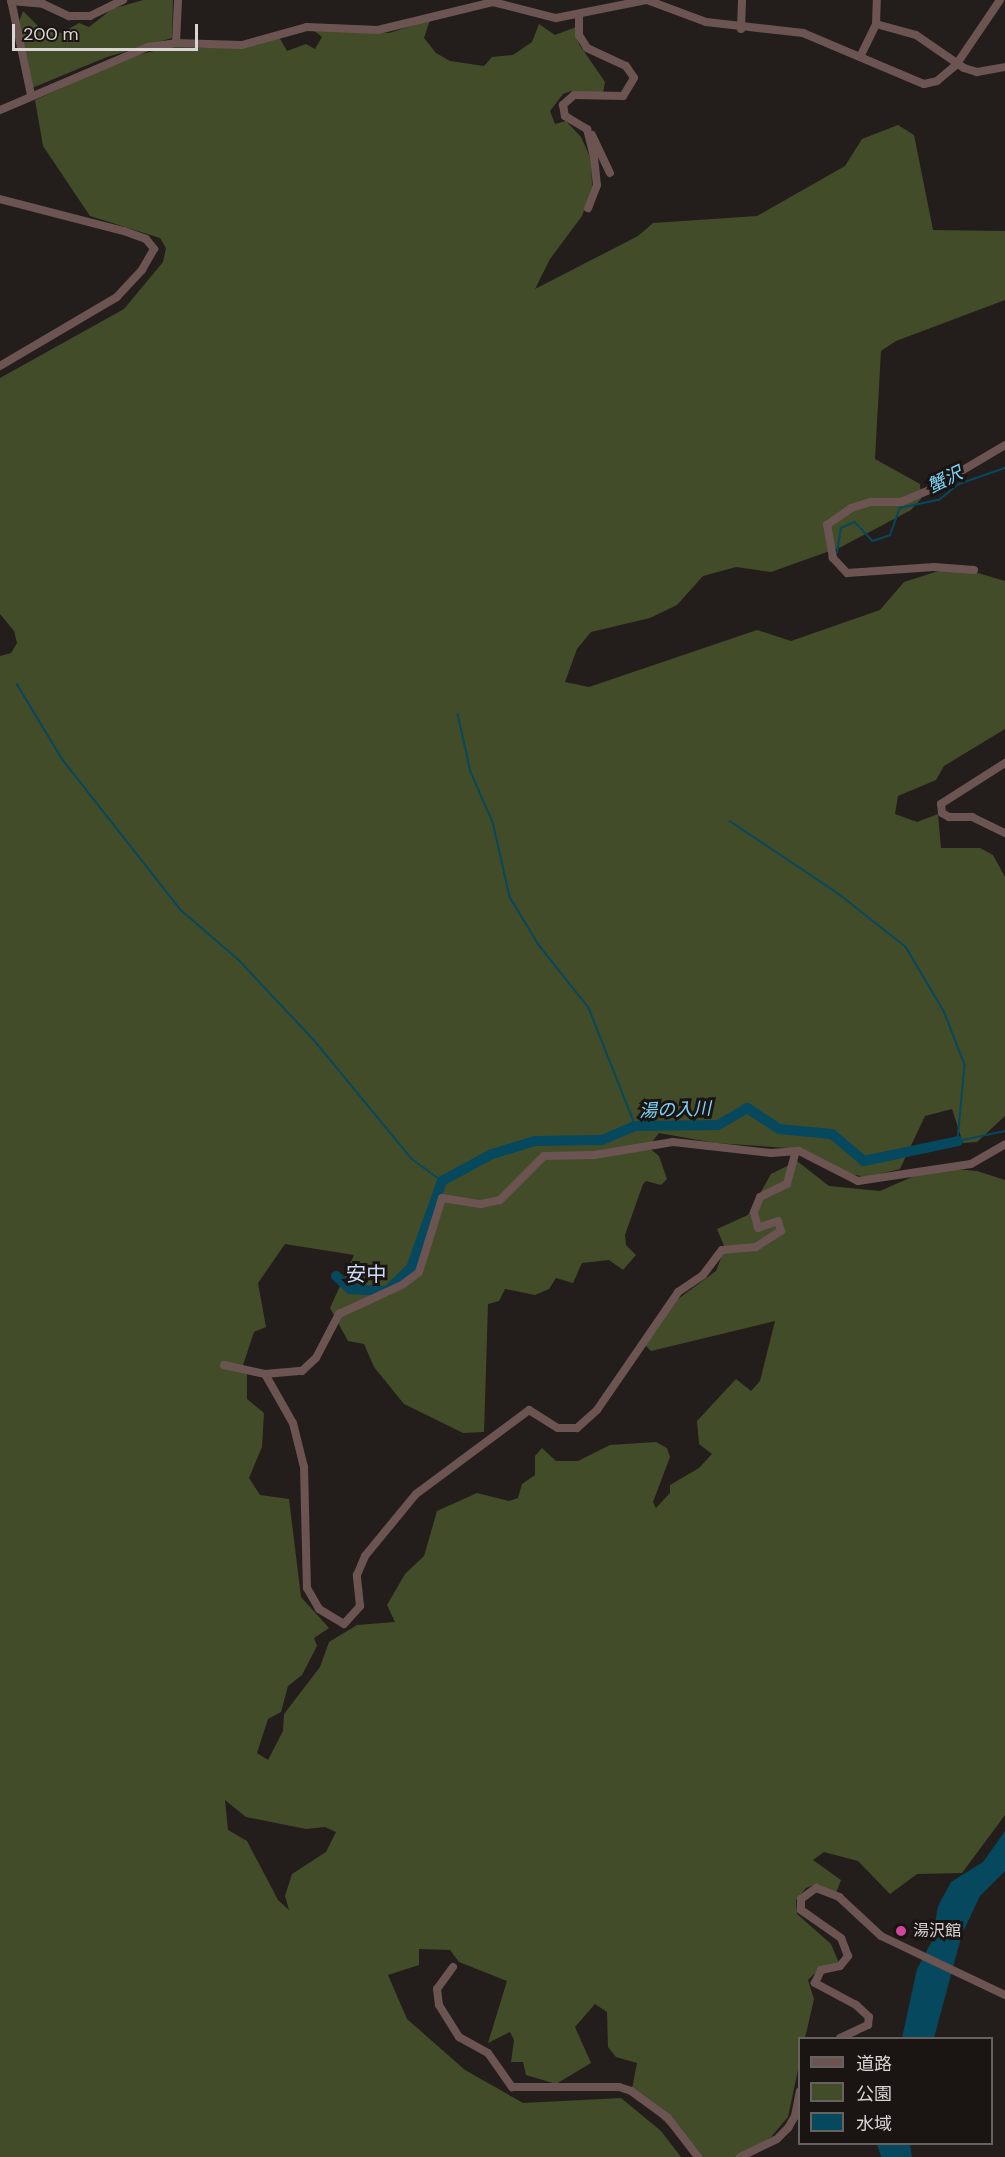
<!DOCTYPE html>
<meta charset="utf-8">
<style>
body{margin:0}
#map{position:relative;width:1005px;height:2157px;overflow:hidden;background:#231e1b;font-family:"DM Sans","Noto Sans JP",sans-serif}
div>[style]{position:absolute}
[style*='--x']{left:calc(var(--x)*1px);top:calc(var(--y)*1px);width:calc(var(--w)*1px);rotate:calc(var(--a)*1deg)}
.green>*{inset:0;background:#434c29}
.water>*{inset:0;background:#06485d}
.stream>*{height:1.5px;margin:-0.75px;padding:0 0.75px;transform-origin:0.75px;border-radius:0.75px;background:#06485d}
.river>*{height:10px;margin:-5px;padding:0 5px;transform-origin:5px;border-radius:5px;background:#06485d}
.minor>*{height:8px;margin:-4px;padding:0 4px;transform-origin:4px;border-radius:4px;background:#6c5452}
.dots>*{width:16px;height:16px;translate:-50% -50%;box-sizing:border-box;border:3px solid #1a1512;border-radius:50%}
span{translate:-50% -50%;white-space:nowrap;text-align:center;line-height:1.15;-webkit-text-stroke:6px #1a1512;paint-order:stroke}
.poi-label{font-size:16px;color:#d9d5d4}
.left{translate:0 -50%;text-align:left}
.water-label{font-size:18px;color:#7dd6fb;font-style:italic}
.quarter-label{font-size:20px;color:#cbddf7}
.legend{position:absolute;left:798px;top:2037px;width:195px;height:108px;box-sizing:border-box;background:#1a1512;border:2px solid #666260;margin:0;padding:8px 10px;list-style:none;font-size:18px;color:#d9d5d4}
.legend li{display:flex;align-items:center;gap:12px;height:30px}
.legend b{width:30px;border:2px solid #666260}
.scale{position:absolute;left:12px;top:24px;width:186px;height:27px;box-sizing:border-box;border:3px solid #d9d5d4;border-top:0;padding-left:8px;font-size:18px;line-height:21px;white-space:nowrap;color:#d9d5d4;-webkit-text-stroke:4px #1a1512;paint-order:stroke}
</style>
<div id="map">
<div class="green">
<div style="clip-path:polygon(143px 0,173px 0,172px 38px,107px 57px,32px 88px,17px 28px,23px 11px,43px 31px,62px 33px,79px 23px,89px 27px,112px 9px)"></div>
<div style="clip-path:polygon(evenodd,430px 20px,424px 38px,436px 53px,450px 61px,484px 66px,492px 57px,513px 55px,532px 42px,539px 24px,555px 35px,576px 27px,579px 44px,605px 82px,603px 94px,571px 91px,563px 94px,550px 111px,555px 124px,566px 121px,581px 137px,591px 159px,592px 187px,582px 216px,550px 259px,535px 289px,638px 236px,653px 223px,757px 216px,845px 166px,862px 139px,898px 125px,914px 135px,933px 230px,1005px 231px,1005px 300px,896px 341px,881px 351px,875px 459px,920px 484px,921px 499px,911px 510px,841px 547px,771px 572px,736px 567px,703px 576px,677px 605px,650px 618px,591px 632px,577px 649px,565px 682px,589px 687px,757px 630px,791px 641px,880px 610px,904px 582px,954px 566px,1005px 581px,1005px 729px,944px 766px,936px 780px,898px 796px,895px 814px,917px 822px,938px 814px,941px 848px,980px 848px,993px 855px,1005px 877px,1005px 1116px,977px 1142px,963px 1143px,952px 1109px,925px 1116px,900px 1169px,866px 1177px,835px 1171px,803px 1149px,715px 1143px,659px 1133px,648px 1147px,659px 1156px,667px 1179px,661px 1185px,646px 1181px,643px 1184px,625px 1235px,626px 1245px,636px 1255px,623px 1270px,609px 1260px,582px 1263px,573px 1283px,556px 1278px,549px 1289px,535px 1295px,505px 1289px,499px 1301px,488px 1304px,484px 1432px,463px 1433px,404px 1404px,374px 1367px,364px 1344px,348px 1341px,330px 1308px,354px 1255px,285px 1244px,258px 1283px,266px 1327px,254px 1332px,242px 1368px,247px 1375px,247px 1399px,264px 1413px,262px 1447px,249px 1478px,260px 1495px,289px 1499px,301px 1597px,329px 1628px,314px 1638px,317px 1646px,302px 1675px,288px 1686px,281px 1712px,268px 1719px,257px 1753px,268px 1760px,283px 1731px,284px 1714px,320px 1667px,329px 1642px,357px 1625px,395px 1622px,387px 1605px,405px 1574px,424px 1556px,437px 1511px,477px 1493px,509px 1501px,518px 1498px,522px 1484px,535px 1475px,535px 1456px,542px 1448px,556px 1461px,578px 1461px,610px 1445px,656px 1442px,667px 1448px,670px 1457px,653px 1502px,656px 1508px,670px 1493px,670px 1485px,699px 1468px,712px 1454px,699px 1444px,697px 1421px,736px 1379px,751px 1391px,760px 1381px,775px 1321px,651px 1351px,643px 1343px,667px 1307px,716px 1271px,725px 1248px,717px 1229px,748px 1215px,771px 1174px,797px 1161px,829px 1186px,880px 1191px,935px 1167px,977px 1171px,1005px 1180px,1005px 1815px,962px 1873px,917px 1874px,890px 1894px,858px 1861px,824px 1852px,813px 1860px,841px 1880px,836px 1893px,817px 1884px,806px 1888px,796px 1900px,797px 1914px,831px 1944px,839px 1963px,819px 1969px,808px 1980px,814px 1999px,805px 2038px,800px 2038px,799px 2065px,788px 2117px,771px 2137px,735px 2157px,700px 2157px,632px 2089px,637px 2063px,616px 2057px,608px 2047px,607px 2012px,595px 2004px,575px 2027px,591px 2063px,556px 2084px,526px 2075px,523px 2062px,511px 2062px,514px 2040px,510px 2032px,488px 2043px,507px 1981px,459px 1962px,450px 1950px,419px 1949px,419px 1965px,388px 1975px,407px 2019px,465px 2070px,523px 2103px,621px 2098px,661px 2131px,681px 2157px,0 2157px,0 656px,11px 653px,17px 643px,14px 631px,0 614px,0 378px,124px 309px,163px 262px,166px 248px,160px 238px,90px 216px,43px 146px,35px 100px,130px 57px,170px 47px,233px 48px,279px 37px,287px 51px,306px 44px,315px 49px,322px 37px,312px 29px,389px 33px,430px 20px,225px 1800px,246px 1817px,306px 1829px,325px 1827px,336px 1832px,326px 1852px,292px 1874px,285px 1896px,289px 1910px,278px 1900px,247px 1841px,228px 1830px,225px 1800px)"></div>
</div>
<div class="water">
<div style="clip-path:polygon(1005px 1831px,1005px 1871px,980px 1896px,962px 1934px,934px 2038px,902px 2038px,917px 1969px,932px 1941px,938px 1906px,951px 1882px,983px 1862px)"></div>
<div style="clip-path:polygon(877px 2144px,910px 2144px,912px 2157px,881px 2157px)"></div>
</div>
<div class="stream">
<div style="--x:837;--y:553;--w:25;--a:-81"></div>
<div style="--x:841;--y:528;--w:15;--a:-23"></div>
<div style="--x:855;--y:522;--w:26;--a:47"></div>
<div style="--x:873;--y:541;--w:18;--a:-19"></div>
<div style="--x:890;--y:535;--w:29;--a:-70"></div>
<div style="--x:900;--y:508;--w:40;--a:-12"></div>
<div style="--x:939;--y:500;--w:26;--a:-39"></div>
<div style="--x:959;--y:484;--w:49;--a:-19.2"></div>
<div style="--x:17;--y:684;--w:89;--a:58.8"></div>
<div style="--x:63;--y:760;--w:191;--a:51.8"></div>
<div style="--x:181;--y:910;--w:75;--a:40.7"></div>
<div style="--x:238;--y:959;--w:111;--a:46.8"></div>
<div style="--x:314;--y:1040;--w:154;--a:50.5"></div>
<div style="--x:412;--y:1159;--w:37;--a:36"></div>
<div style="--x:458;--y:714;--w:59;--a:77.4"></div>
<div style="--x:471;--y:772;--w:55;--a:66.3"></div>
<div style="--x:493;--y:822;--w:77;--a:77.2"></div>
<div style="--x:510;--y:897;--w:56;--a:58.9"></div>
<div style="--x:539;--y:945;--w:80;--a:51.6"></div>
<div style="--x:589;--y:1008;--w:128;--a:68.4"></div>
<div style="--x:730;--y:821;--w:131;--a:33.8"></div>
<div style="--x:839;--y:894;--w:85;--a:38.3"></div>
<div style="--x:906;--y:947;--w:74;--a:59.3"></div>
<div style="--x:944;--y:1011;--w:58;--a:68.7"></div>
<div style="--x:965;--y:1065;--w:76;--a:95.3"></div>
<div style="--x:958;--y:1141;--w:48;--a:-12"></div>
</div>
<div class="river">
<div style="--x:336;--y:1276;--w:19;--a:43"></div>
<div style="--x:350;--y:1289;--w:37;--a:3"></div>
<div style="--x:387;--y:1291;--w:33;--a:-44"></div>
<div style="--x:411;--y:1268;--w:92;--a:-70.4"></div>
<div style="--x:442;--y:1181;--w:57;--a:-28.4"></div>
<div style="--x:492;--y:1154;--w:45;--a:-16.8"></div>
<div style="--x:535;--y:1141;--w:67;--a:-0.9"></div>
<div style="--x:602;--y:1140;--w:36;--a:-23"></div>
<div style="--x:635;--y:1126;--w:83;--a:-0.7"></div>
<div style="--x:718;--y:1125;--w:34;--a:-30"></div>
<div style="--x:747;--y:1108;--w:38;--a:33"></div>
<div style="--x:779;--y:1129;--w:53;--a:5.4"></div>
<div style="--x:832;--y:1134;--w:42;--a:40.2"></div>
<div style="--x:864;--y:1161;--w:96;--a:-12"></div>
</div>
<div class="minor">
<div style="--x:11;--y:0;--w:97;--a:78.1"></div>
<div style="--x:647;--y:0;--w:63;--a:20.4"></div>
<div style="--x:706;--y:22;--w:98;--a:6.5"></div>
<div style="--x:803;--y:33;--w:131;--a:22.9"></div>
<div style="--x:924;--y:84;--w:13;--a:-13"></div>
<div style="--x:937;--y:81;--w:25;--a:-40"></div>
<div style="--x:956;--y:65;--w:78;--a:-55.9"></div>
<div style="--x:11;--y:1;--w:32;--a:5"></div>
<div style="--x:43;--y:4;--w:29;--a:25"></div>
<div style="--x:69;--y:16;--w:21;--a:0"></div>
<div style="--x:90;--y:16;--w:37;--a:-26"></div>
<div style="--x:579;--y:16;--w:19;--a:90"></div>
<div style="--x:579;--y:35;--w:15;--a:58"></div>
<div style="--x:587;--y:48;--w:43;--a:24.8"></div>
<div style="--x:626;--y:66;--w:14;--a:56"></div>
<div style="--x:634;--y:78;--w:21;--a:121"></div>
<div style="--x:623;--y:96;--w:49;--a:-178.8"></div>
<div style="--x:574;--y:95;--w:15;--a:138"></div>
<div style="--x:563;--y:105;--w:11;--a:80"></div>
<div style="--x:565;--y:116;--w:26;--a:31"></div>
<div style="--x:587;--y:129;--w:29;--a:76"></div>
<div style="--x:594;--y:157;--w:28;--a:84"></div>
<div style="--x:597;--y:185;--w:25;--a:111"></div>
<div style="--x:876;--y:24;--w:41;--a:15.4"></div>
<div style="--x:916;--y:35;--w:58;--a:34.5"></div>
<div style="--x:964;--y:68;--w:14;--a:17"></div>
<div style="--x:977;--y:72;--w:28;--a:-10"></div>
<div style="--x:741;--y:29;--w:29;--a:-88"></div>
<div style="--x:176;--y:43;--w:43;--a:-87.3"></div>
<div style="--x:861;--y:55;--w:34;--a:-64"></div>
<div style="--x:876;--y:24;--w:24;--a:-88"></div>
<div style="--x:0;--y:110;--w:161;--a:-23.1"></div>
<div style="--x:148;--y:47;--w:28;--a:-8"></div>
<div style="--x:176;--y:43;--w:66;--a:1.7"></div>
<div style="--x:242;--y:45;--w:67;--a:-15.5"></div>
<div style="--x:307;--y:27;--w:71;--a:2.4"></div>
<div style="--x:378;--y:30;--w:118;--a:-13.7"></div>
<div style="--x:493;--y:2;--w:65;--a:14.3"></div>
<div style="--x:556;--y:18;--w:92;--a:-11.3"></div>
<div style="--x:592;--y:135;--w:42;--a:64.7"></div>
<div style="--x:0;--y:199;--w:128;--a:14.5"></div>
<div style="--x:124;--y:231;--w:23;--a:20"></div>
<div style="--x:146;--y:239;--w:13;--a:51"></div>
<div style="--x:154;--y:249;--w:24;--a:120"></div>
<div style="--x:142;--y:270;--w:37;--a:133"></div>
<div style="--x:117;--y:297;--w:136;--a:149.5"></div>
<div style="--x:974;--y:570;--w:40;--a:-175.7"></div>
<div style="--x:934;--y:567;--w:87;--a:176.1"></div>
<div style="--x:847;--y:573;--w:21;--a:-133"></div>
<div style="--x:833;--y:558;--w:34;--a:-100"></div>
<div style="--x:827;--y:525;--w:29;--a:-35"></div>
<div style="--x:851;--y:508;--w:21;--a:-17"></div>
<div style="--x:871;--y:502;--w:30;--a:0"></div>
<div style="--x:901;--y:502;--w:33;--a:-23"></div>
<div style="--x:931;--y:489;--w:86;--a:-30.7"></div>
<div style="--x:1005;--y:763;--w:76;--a:147.4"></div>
<div style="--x:941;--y:804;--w:9;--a:84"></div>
<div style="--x:942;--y:813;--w:8;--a:30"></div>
<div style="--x:949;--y:817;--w:23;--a:0"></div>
<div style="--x:972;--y:817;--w:37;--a:26"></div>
<div style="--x:224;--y:1365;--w:42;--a:12.4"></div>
<div style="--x:265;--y:1374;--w:37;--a:-5"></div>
<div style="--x:302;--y:1371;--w:19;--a:-43"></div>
<div style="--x:316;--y:1358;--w:50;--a:-62.4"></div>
<div style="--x:339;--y:1314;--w:69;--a:-24.7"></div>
<div style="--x:402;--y:1285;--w:21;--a:-37"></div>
<div style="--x:419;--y:1272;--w:77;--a:-72.7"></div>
<div style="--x:442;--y:1198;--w:39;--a:9"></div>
<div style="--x:481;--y:1204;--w:19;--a:-12"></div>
<div style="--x:500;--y:1200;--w:62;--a:-45"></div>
<div style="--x:544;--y:1156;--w:50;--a:-1.1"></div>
<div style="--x:594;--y:1155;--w:80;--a:-9.3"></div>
<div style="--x:673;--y:1142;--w:99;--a:6.4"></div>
<div style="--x:771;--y:1153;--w:28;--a:-4"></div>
<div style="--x:799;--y:1151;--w:66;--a:27"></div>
<div style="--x:858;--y:1181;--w:114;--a:-8.6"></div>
<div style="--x:971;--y:1164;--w:39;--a:-30"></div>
<div style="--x:265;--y:1374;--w:56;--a:60.3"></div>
<div style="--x:293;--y:1423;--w:45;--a:76"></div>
<div style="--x:304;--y:1467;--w:121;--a:88.6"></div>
<div style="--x:307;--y:1588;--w:24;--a:60"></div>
<div style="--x:319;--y:1609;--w:29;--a:31"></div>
<div style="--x:344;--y:1624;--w:24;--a:-48"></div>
<div style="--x:360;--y:1606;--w:31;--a:-96"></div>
<div style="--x:357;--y:1575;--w:21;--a:-67"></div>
<div style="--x:365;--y:1556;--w:80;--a:-50.6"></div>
<div style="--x:416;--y:1494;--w:141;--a:-36.6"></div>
<div style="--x:529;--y:1410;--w:34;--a:32"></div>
<div style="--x:558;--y:1428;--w:19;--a:0"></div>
<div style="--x:577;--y:1428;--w:27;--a:-42"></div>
<div style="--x:597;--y:1410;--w:143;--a:-55.5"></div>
<div style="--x:678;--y:1292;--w:30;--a:-34"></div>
<div style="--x:703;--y:1275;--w:31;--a:-53"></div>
<div style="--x:722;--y:1250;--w:34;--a:-5"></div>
<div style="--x:756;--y:1247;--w:30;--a:-33"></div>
<div style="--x:781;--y:1231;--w:10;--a:-107"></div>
<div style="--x:778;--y:1221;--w:21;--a:161"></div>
<div style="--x:758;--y:1228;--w:16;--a:-104"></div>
<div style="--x:754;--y:1212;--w:16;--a:-68"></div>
<div style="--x:760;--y:1197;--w:30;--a:-26"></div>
<div style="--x:787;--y:1184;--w:34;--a:-75"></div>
<div style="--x:453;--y:1967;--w:27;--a:126"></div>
<div style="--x:437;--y:1989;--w:16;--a:83"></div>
<div style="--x:439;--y:2005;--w:38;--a:58"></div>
<div style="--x:459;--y:2037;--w:33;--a:29"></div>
<div style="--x:488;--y:2053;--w:42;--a:54.8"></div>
<div style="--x:512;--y:2087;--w:107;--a:0"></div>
<div style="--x:619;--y:2087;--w:13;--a:18"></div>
<div style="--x:631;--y:2091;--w:46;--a:36.1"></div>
<div style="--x:668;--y:2118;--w:49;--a:52.4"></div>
<div style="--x:840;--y:2038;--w:31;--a:-25"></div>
<div style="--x:868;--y:2025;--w:8;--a:-83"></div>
<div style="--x:869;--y:2017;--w:18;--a:-137"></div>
<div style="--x:856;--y:2005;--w:47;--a:-151.8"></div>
<div style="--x:815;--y:1983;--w:14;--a:-65"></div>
<div style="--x:821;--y:1970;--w:19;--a:-12"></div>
<div style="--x:840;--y:1966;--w:13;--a:-51"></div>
<div style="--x:848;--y:1956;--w:19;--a:-111"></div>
<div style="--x:841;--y:1938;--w:49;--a:-145"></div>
<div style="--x:801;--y:1910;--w:11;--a:-90"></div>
<div style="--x:801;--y:1899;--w:19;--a:-36"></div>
<div style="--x:816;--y:1888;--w:25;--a:21"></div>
<div style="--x:839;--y:1897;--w:57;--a:42.9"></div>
<div style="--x:881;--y:1936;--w:137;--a:25.4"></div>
<div style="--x:740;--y:2157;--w:41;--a:-25.9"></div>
<div style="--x:777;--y:2139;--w:16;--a:-45"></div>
<div style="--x:788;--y:2128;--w:14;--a:-60"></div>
<div style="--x:795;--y:2116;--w:25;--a:-79"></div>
</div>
<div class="dots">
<div style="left:901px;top:1931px;background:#d1479c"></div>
</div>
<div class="poi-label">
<span class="left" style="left:913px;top:1931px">湯沢館</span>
</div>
<div class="water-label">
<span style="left:945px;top:480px;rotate:-26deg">蟹沢</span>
<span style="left:675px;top:1110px;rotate:-2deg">湯の入川</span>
</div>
<div class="quarter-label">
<span style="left:366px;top:1274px">安中</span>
</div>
<ul class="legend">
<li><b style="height:8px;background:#6c5452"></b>道路</li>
<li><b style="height:16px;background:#434c29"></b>公園</li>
<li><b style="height:16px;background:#06485d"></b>水域</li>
</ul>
<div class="scale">200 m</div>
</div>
